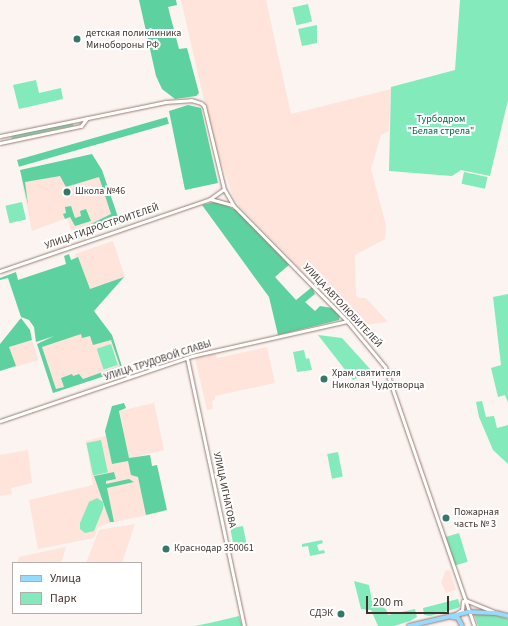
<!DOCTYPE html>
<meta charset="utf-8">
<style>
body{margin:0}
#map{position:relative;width:508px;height:626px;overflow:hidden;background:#fbf4f1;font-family:"Source Sans 3",sans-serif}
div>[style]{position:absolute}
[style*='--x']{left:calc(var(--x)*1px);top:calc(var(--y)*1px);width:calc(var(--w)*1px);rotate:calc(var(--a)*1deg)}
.built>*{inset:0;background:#fee4da;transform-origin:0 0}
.green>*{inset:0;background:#83eabb;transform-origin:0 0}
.forest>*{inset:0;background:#5dd2a0;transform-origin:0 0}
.roads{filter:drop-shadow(0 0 1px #9a7c70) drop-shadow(0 0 1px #9a7c70)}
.tertiary>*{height:3px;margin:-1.5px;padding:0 1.5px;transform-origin:1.5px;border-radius:1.5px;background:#fff}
.primary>*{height:4px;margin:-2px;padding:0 2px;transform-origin:2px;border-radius:2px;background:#97daff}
.dots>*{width:11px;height:11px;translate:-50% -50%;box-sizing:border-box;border:2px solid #fff;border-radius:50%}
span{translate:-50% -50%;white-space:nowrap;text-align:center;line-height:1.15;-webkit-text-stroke:4px #fff;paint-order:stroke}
.poi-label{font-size:10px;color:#40332e}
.left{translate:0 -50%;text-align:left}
.right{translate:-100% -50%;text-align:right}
.park-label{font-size:10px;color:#046444}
.street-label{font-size:10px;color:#40332e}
.legend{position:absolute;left:12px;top:562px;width:130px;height:52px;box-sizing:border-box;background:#fff;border:1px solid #b3adab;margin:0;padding:5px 7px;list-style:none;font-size:12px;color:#40332e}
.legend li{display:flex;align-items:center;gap:8px;height:20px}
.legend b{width:20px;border:1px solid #b3adab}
.scale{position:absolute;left:366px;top:596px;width:83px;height:18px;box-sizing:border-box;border:2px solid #40332e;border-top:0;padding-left:5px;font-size:12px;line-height:14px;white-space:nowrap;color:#40332e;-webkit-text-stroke:3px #fff;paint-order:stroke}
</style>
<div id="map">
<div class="built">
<div style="clip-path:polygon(181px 0,266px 0,291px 114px,391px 89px,389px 131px,381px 135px,371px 169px,386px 225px,385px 239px,355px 255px,356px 295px,359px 298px,366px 298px,388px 322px,356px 326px,240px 207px,233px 196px,212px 135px)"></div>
<div style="clip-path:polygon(94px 162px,102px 170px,119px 220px,118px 223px,74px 238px,67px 218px,32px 231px,21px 178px)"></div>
<div style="clip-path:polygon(113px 241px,125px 277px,108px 293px,89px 299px,75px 254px)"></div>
<div style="clip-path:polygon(101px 321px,112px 335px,123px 370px,53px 393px,37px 344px)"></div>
<div style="left:32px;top:340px;width:21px;height:24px;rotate:73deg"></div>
<div style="clip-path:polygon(267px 347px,275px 383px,215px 396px,215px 400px,212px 401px,213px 409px,207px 410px,195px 358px,215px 353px,217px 358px)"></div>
<div style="clip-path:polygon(154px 403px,164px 450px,130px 458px,150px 455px,162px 512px,109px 523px,98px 527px,94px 538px,38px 549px,29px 500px,93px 485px,86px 441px,124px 431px,120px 411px)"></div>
<div style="clip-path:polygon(28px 450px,32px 483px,11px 488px,12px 494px,0 496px,0 455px)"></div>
<div style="clip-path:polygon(135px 524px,122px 563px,86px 563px,99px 530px)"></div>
<div style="clip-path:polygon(66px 547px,61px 563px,17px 563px,19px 557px)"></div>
<div style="clip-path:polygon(446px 570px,450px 571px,456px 590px,446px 593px,441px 582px)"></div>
</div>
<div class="green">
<div style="clip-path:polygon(460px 0,508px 0,508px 100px,490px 176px,461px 170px,452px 176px,389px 171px,391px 87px,455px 70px)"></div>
<div style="left:308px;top:4px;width:18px;height:16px;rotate:77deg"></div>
<div style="clip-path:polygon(317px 25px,317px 43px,302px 46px,298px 29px)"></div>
<div style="clip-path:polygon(36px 80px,39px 93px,61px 88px,63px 99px,19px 109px,13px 85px)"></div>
<div style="clip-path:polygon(73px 123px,73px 126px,12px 139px,11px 135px)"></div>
<div style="left:464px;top:172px;width:24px;height:12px;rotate:12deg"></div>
<div style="left:22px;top:202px;width:18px;height:17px;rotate:77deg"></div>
<div style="clip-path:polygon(508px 294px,508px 403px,505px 395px,498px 397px,491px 368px,501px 365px,493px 297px)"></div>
<div style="clip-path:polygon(318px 335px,342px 338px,371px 370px,353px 380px)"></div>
<div style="left:111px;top:344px;width:22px;height:15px;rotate:72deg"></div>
<div style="clip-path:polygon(304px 350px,306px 359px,309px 358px,312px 370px,297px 372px,293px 352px)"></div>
<div style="clip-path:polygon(482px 401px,486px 417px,494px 416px,497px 428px,508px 425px,508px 464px,493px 450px,479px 417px,476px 402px)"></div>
<div style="left:101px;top:440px;width:33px;height:15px;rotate:78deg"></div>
<div style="left:338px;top:452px;width:25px;height:11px;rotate:79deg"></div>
<div style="clip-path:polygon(97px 498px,103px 502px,103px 509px,94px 531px,85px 533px,80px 529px,80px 523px,89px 502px)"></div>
<div style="left:243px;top:526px;width:21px;height:13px;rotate:79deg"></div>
<div style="left:459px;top:533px;width:30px;height:14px;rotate:73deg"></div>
<div style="clip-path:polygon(322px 540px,323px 543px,317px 545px,319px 551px,324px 550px,325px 553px,310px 556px,308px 546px,302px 547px,302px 544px)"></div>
<div style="clip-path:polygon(354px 581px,369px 585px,373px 607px,380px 606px,386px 609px,388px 615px,415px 609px,417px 617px,410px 621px,394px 626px,378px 626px,371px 610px,361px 609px)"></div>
<div style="clip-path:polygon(458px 599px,460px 606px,458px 608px,430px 616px,424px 615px,423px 608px)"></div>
<div style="clip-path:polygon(474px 614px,491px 614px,508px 619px,508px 626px,478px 626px)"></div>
<div style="clip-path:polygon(239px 616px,242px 626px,195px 626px,214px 622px)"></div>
</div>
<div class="forest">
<div style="clip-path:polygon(139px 0,176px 0,177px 5px,168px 7px,179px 49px,187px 48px,199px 93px,196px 96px,175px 99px,162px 89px,156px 76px)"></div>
<div style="clip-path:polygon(188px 105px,201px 108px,218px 183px,185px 190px,169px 111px)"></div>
<div style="left:167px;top:117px;width:7px;height:156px;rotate:74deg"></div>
<div style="clip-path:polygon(92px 154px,102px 170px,120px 223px,95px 230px,95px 234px,76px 240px,75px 232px,111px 214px,99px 177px,66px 187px,60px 176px,25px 182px,28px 205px,20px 170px)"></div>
<div style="clip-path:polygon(214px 202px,223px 204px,240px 212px,290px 264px,275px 277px,296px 300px,312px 287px,315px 294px,305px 302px,315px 311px,320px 306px,332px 308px,340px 316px,339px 320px,278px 335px,269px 297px,202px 205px)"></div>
<div style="clip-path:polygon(71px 206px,75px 218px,81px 216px,80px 211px,86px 209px,91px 221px,75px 226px,70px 217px,65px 219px,63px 214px,66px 213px,65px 207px)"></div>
<div style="clip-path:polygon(evenodd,69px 254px,71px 260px,78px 257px,90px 289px,124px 277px,94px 311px,112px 335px,123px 370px,53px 393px,37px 344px,54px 336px,36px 342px,34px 327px,29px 320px,21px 317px,8px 278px,0 280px,0 278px,16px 272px,18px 280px,66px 264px,64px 256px,69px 254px,81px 334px,82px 338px,90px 336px,93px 345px,111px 340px,120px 366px,83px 379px,79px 374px,73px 376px,72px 374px,61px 378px,64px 387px,56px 389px,42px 347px,81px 334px)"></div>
<div style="clip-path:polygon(21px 318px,30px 330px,32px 340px,9px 347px,16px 366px,0 371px,0 344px)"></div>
<div style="clip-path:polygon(124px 403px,126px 408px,119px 411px,129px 458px,150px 455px,152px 466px,157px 465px,167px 510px,146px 515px,138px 477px,131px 475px,128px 461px,112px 464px,105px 431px,112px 406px)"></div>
<div style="clip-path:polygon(114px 472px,116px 479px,106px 481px,106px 484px,129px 479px,134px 482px,107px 488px,114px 522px,110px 522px,94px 476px)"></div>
</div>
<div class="roads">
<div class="tertiary">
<div style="--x:0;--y:136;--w:168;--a:-11.6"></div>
<div style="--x:165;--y:102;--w:26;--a:-4"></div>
<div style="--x:191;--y:100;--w:10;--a:17"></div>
<div style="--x:201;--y:103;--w:4;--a:45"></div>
<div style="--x:204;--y:106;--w:85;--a:76.5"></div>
<div style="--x:224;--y:189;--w:20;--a:60"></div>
<div style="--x:234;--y:206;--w:161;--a:45.5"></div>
<div style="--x:347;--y:321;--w:60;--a:50.4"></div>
<div style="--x:385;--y:367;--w:274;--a:71"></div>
<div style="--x:0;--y:143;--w:83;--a:-11.9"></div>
<div style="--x:81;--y:126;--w:10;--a:-53"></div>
<div style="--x:210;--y:199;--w:24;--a:15"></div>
<div style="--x:0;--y:271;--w:222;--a:-18.9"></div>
<div style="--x:210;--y:199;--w:17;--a:-36"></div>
<div style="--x:187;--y:358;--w:274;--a:78"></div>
<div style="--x:0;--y:421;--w:203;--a:-18.7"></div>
<div style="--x:192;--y:356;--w:159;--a:-12.7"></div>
<div style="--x:465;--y:600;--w:31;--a:22"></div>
<div style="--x:457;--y:613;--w:6;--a:-31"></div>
<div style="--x:462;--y:610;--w:9;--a:-84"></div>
</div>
<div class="primary">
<div style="--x:452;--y:617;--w:6;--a:9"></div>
<div style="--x:458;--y:618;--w:9;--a:63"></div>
<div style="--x:409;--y:626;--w:61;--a:-13.3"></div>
<div style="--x:468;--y:612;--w:28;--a:2"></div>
<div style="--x:496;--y:613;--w:12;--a:14"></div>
</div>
</div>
<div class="dots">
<div style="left:77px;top:39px;background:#35786a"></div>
<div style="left:67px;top:192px;background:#35786a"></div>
<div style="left:324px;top:379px;background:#35786a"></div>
<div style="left:446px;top:518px;background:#35786a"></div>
<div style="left:166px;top:549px;background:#35786a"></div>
<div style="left:341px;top:614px;background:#35786a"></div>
</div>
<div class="poi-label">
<span class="left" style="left:86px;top:39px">детская поликлиника<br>Минобороны РФ</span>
<span class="left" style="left:75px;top:192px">Школа №46</span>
<span class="left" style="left:332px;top:379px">Храм святителя<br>Николая Чудотворца</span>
<span class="left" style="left:454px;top:518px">Пожарная<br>часть № 3</span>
<span class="left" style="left:174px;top:549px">Краснодар 350061</span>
<span class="right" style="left:333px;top:614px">СДЭК</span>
</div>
<div class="park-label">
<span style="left:441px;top:125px">Турбодром<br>"Белая стрела"</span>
</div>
<div class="street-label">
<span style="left:102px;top:227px;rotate:-19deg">УЛИЦА ГИДРОСТРОИТЕЛЕЙ</span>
<span style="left:342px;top:306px;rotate:47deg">УЛИЦА АВТОЛЮБИТЕЛЕЙ</span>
<span style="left:158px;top:361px;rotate:-18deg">УЛИЦА ТРУДОВОЙ СЛАВЫ</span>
<span style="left:224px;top:490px;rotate:78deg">УЛИЦА ИГНАТОВА</span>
</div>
<ul class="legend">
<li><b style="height:5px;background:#97daff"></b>Улица</li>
<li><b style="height:11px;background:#83eabb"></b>Парк</li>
</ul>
<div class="scale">200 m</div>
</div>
